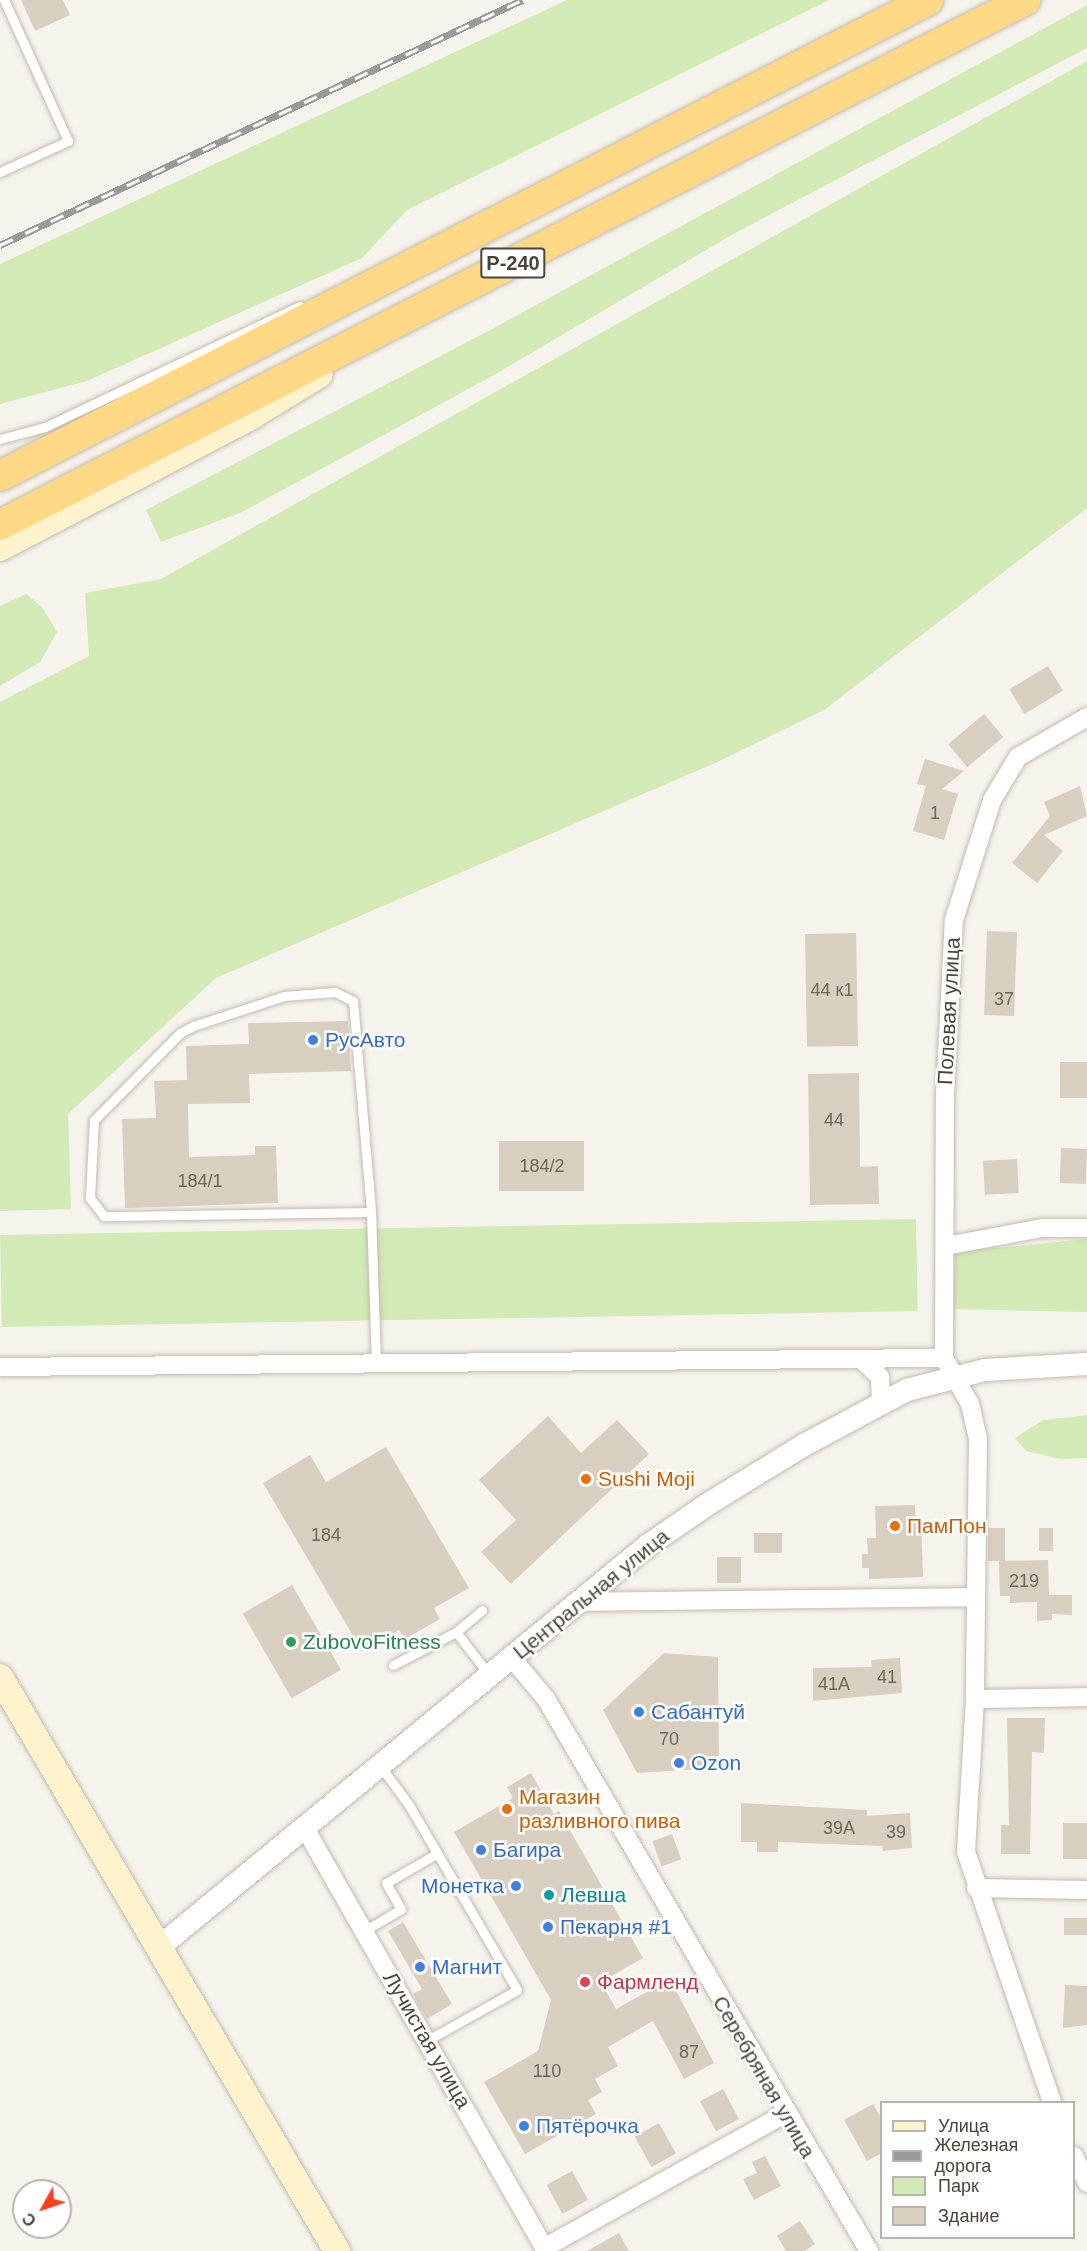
<!DOCTYPE html>
<meta charset="utf-8">
<style>
body{margin:0}
#map{position:relative;width:1087px;height:2251px;overflow:hidden;background:#f6f3ec;font-family:Arial,sans-serif}
div>[style]{position:absolute}
[style*='--x']{left:calc(var(--x)*1px);top:calc(var(--y)*1px);width:calc(var(--w)*1px);rotate:calc(var(--a)*1deg)}
.green>*{inset:0;background:#d2eab5;transform-origin:0 0}
.building>*{inset:0;background:#d8cfc1;transform-origin:0 0}
.roads{filter:drop-shadow(0 0 2px #c2bbae) drop-shadow(0 0 2px #c2bbae)}
.service>*{height:9px;margin:-4.5px;padding:0 4.5px;transform-origin:4.5px;border-radius:4.5px;background:#fff}
.minor>*{height:18px;margin:-9px;padding:0 9px;transform-origin:9px;border-radius:9px;background:#fff}
.tertiary>*{height:22px;margin:-11px;padding:0 11px;transform-origin:11px;border-radius:11px;background:#fff}
.secondary>*{height:26px;margin:-13px;padding:0 13px;transform-origin:13px;border-radius:13px;background:#fff3cd}
.trunk>*{height:30px;margin:-15px;padding:0 15px;transform-origin:15px;border-radius:15px;background:#ffd985}
.rail>*{height:7px;margin-top:-3.5px;transform-origin:0;background:repeating-linear-gradient(90deg,#fff 0 14px,#9a9a9a 0 28px);box-sizing:border-box;border-block:2px solid #9a9a9a}
.dots>*{width:16px;height:16px;translate:-50% -50%;box-sizing:border-box;border:3px solid #fff;border-radius:50%}
span{translate:-50% -50%;white-space:nowrap;text-align:center;line-height:1.15;-webkit-text-stroke:5px #fff;paint-order:stroke}
.number-label{font-size:18px;color:#6e675b}
.number-label span{-webkit-text-stroke-width:0}
.shield-label span{padding:2px 4px;background:#fff;border:2px solid;border-radius:4px;-webkit-text-stroke-width:0}
.shield-label{font-size:20px;color:#4b4439;font-weight:700}
.street-label{font-size:21px;color:#4b4439}
.shop-label{font-size:21px;color:#366cbe}
.left{translate:0 -50%;text-align:left}
.right{translate:-100% -50%;text-align:right}
.food-label{font-size:21px;color:#c56008}
.leisure-label{font-size:21px;color:#27864d}
.culture-label{font-size:21px;color:#0d838f}
.health-label{font-size:21px;color:#be3a42}
.legend{position:absolute;left:880px;top:2101px;width:195px;height:138px;box-sizing:border-box;background:#fff;border:2px solid #b7b4b0;margin:0;padding:8px 10px;list-style:none;font-size:18px;color:#4b4439}
.legend li{display:flex;align-items:center;gap:12px;height:30px}
.legend b{width:30px;border:2px solid #b7b4b0}
.north{position:absolute;left:12px;top:2179px;width:60px;height:60px;box-sizing:border-box;background:#fff;border:2px solid #b7b4b0;border-radius:50%;rotate:230deg;font-size:16px;font-weight:700;line-height:24px;text-align:center;color:#4b4439}
.north::after{content:'';display:block;margin:auto;width:21px;height:27px;background:#fc3f1d;clip-path:polygon(50% 0,100% 100%,50% 72%,0 100%)}
</style>
<div id="map">
<div class="green">
<div style="clip-path:polygon(567px 0,829px 0,407px 210px,362px 258px,87px 381px,0 404px,0 264px)"></div>
<div style="clip-path:polygon(1087px 5px,1087px 48px,735px 233px,494px 375px,240px 513px,161px 542px,146px 510px,494px 328px)"></div>
<div style="clip-path:polygon(1087px 61px,1087px 508px,824px 710px,715px 763px,216px 978px,68px 1114px,71px 1209px,0 1211px,0 702px,89px 656px,85px 593px,161px 579px)"></div>
<div style="clip-path:polygon(26px 594px,42px 607px,57px 632px,40px 662px,0 686px,0 606px)"></div>
<div style="left:916px;top:1219px;width:92px;height:916px;rotate:89deg"></div>
<div style="clip-path:polygon(1087px 1239px,1087px 1312px,953px 1309px,955px 1252px)"></div>
<div style="clip-path:polygon(1087px 1415px,1087px 1458px,1061px 1459px,1026px 1451px,1015px 1438px,1043px 1420px)"></div>
</div>
<div class="building">
<div style="clip-path:polygon(21px 0,63px 0,70px 15px,35px 31px)"></div>
<div style="left:1048px;top:666px;width:29px;height:45px;rotate:59deg"></div>
<div style="left:984px;top:714px;width:30px;height:47px;rotate:50deg"></div>
<div style="clip-path:polygon(925px 759px,964px 771px,942px 789px,958px 794px,944px 840px,913px 831px,926px 786px,917px 784px)"></div>
<div style="clip-path:polygon(1080px 786px,1087px 816px,1044px 835px,1063px 851px,1037px 883px,1012px 863px,1050px 816px,1044px 802px)"></div>
<div style="left:987px;top:931px;width:30px;height:84px;rotate:2deg"></div>
<div style="left:856px;top:933px;width:113px;height:51px;rotate:89deg"></div>
<div style="clip-path:polygon(348px 1021px,351px 1071px,249px 1074px,250px 1103px,188px 1104px,189px 1157px,255px 1155px,255px 1146px,276px 1146px,278px 1203px,125px 1208px,122px 1119px,156px 1118px,154px 1081px,187px 1080px,186px 1046px,249px 1044px,248px 1023px)"></div>
<div style="left:1087px;top:1062px;width:36px;height:27px;rotate:90deg"></div>
<div style="clip-path:polygon(859px 1073px,860px 1167px,878px 1166px,879px 1204px,810px 1205px,808px 1074px)"></div>
<div style="left:499px;top:1141px;width:85px;height:50px"></div>
<div style="left:1061px;top:1148px;width:26px;height:35px;rotate:2deg"></div>
<div style="left:1017px;top:1159px;width:34px;height:34px;rotate:87deg"></div>
<div style="clip-path:polygon(548px 1416px,581px 1453px,617px 1420px,649px 1454px,511px 1584px,481px 1552px,516px 1520px,479px 1480px)"></div>
<div style="clip-path:polygon(386px 1447px,469px 1588px,434px 1608px,440px 1619px,405px 1639px,399px 1630px,362px 1651px,263px 1483px,310px 1455px,326px 1482px)"></div>
<div style="clip-path:polygon(915px 1505px,915px 1515px,921px 1517px,923px 1577px,869px 1579px,869px 1568px,862px 1568px,862px 1554px,868px 1554px,867px 1538px,876px 1538px,875px 1506px)"></div>
<div style="left:988px;top:1528px;width:17px;height:33px"></div>
<div style="left:1039px;top:1528px;width:14px;height:23px"></div>
<div style="left:754px;top:1533px;width:28px;height:20px"></div>
<div style="left:717px;top:1557px;width:24px;height:26px"></div>
<div style="clip-path:polygon(1048px 1560px,1049px 1595px,1072px 1595px,1072px 1615px,1052px 1614px,1052px 1620px,1037px 1621px,1037px 1602px,1010px 1603px,1010px 1596px,1000px 1596px,999px 1561px)"></div>
<div style="left:292px;top:1585px;width:98px;height:57px;rotate:60deg"></div>
<div style="clip-path:polygon(664px 1653px,718px 1657px,719px 1768px,637px 1773px,603px 1710px)"></div>
<div style="clip-path:polygon(900px 1658px,902px 1693px,813px 1701px,813px 1668px,872px 1667px,871px 1660px)"></div>
<div style="clip-path:polygon(1007px 1718px,1045px 1718px,1044px 1753px,1032px 1752px,1030px 1854px,1001px 1854px,1001px 1825px,1009px 1825px)"></div>
<div style="clip-path:polygon(531px 1773px,554px 1814px,559px 1811px,643px 1958px,601px 1982px,616px 2009px,670px 1979px,714px 2063px,684px 2079px,653px 2021px,608px 2047px,618px 2066px,595px 2079px,602px 2092px,588px 2100px,596px 2114px,525px 2154px,484px 2082px,538px 2051px,551px 2000px,454px 1832px,513px 1798px,507px 1787px)"></div>
<div style="clip-path:polygon(741px 1803px,867px 1810px,867px 1816px,910px 1813px,912px 1848px,883px 1851px,882px 1846px,778px 1842px,778px 1852px,757px 1852px,757px 1842px,741px 1842px)"></div>
<div style="left:1063px;top:1823px;width:24px;height:36px"></div>
<div style="left:672px;top:1834px;width:27px;height:21px;rotate:70deg"></div>
<div style="left:1064px;top:1918px;width:23px;height:17px"></div>
<div style="clip-path:polygon(403px 1922px,452px 2004px,427px 2019px,413px 1994px,422px 1989px,388px 1931px)"></div>
<div style="clip-path:polygon(1065px 1985px,1087px 1986px,1087px 2025px,1063px 2028px)"></div>
<div style="left:723px;top:2089px;width:34px;height:26px;rotate:62deg"></div>
<div style="clip-path:polygon(873px 2104px,882px 2119px,882px 2153px,867px 2161px,844px 2120px)"></div>
<div style="left:659px;top:2123px;width:35px;height:28px;rotate:61deg"></div>
<div style="clip-path:polygon(765px 2156px,781px 2186px,754px 2200px,743px 2179px,757px 2173px,752px 2162px)"></div>
<div style="left:572px;top:2171px;width:33px;height:29px;rotate:61deg"></div>
<div style="clip-path:polygon(800px 2221px,815px 2244px,805px 2251px,786px 2251px,777px 2236px)"></div>
<div style="clip-path:polygon(619px 2233px,629px 2251px,587px 2251px)"></div>
</div>
<div class="roads">
<div class="service">
<div style="--x:0;--y:172;--w:75;--a:-24.5"></div>
<div style="--x:68;--y:141;--w:155;--a:-114.4"></div>
<div style="--x:0;--y:439;--w:47;--a:-14.9"></div>
<div style="--x:45;--y:427;--w:282;--a:-25.4"></div>
<div style="--x:371;--y:1212;--w:267;--a:179.1"></div>
<div style="--x:104;--y:1216;--w:23;--a:-128"></div>
<div style="--x:90;--y:1198;--w:78;--a:-87.1"></div>
<div style="--x:94;--y:1120;--w:122;--a:-45.3"></div>
<div style="--x:180;--y:1033;--w:15;--a:-28"></div>
<div style="--x:193;--y:1026;--w:96;--a:-18.2"></div>
<div style="--x:284;--y:996;--w:51;--a:-4.5"></div>
<div style="--x:335;--y:992;--w:20;--a:27"></div>
<div style="--x:353;--y:1001;--w:212;--a:85.1"></div>
<div style="--x:371;--y:1212;--w:154;--a:88.1"></div>
<div style="--x:456;--y:1632;--w:34;--a:-40"></div>
<div style="--x:393;--y:1665;--w:71;--a:-27.6"></div>
<div style="--x:456;--y:1632;--w:56;--a:52.3"></div>
<div style="--x:381;--y:1767;--w:47;--a:53.6"></div>
<div style="--x:409;--y:1805;--w:214;--a:59.7"></div>
<div style="--x:517;--y:1990;--w:102;--a:150.7"></div>
<div style="--x:364;--y:1931;--w:43;--a:-30.7"></div>
<div style="--x:401;--y:1909;--w:30;--a:-120"></div>
<div style="--x:386;--y:1883;--w:58;--a:-30.1"></div>
</div>
<div class="minor">
<div style="--x:946;--y:1246;--w:98;--a:-10.6"></div>
<div style="--x:1042;--y:1228;--w:45;--a:0"></div>
<div style="--x:944;--y:1358;--w:263;--a:-89.8"></div>
<div style="--x:945;--y:1095;--w:175;--a:-87.1"></div>
<div style="--x:954;--y:920;--w:126;--a:-72.4"></div>
<div style="--x:992;--y:800;--w:50;--a:-58.8"></div>
<div style="--x:1018;--y:757;--w:80;--a:-30.1"></div>
<div style="--x:862;--y:1360;--w:25;--a:43"></div>
<div style="--x:880;--y:1377;--w:27;--a:88"></div>
<div style="--x:0;--y:1367;--w:944;--a:-0.55"></div>
<div style="--x:944;--y:1358;--w:53;--a:60.5"></div>
<div style="--x:970;--y:1404;--w:35;--a:77"></div>
<div style="--x:978;--y:1438;--w:261;--a:90.7"></div>
<div style="--x:975;--y:1699;--w:153;--a:93.4"></div>
<div style="--x:966;--y:1852;--w:264;--a:71"></div>
<div style="--x:578;--y:1602;--w:398;--a:-0.7"></div>
<div style="--x:511;--y:1657;--w:55;--a:50.2"></div>
<div style="--x:546;--y:1699;--w:640;--a:59.67"></div>
<div style="--x:975;--y:1699;--w:112;--a:-1"></div>
<div style="--x:306;--y:1830;--w:485;--a:60.3"></div>
<div style="--x:976;--y:1888;--w:111;--a:1"></div>
<div style="--x:1074;--y:2156;--w:30;--a:64"></div>
<div style="--x:544;--y:2248;--w:276;--a:-29.1"></div>
</div>
<div class="tertiary">
<div style="--x:158;--y:1948;--w:633;--a:-39.42"></div>
<div style="--x:647;--y:1546;--w:74;--a:-34.5"></div>
<div style="--x:708;--y:1504;--w:113;--a:-31.6"></div>
<div style="--x:804;--y:1445;--w:117;--a:-28.1"></div>
<div style="--x:907;--y:1390;--w:81;--a:-14.4"></div>
<div style="--x:985;--y:1370;--w:102;--a:-3.4"></div>
</div>
<div class="secondary">
<div style="--x:0;--y:548;--w:284;--a:-27.6"></div>
<div style="--x:252;--y:416;--w:79;--a:-31.5"></div>
<div style="--x:0;--y:1677;--w:666;--a:59.58"></div>
</div>
<div class="trunk">
<div style="--x:0;--y:476;--w:1043;--a:-27.15"></div>
<div style="--x:0;--y:525;--w:1152;--a:-27.12"></div>
</div>
</div>
<div class="rail">
<div style="--x:0;--y:245;--w:577;--a:-25.14"></div>
</div>
<div class="dots">
<div style="left:313px;top:1040px;background:#3f7fe0"></div>
<div style="left:586px;top:1479px;background:#e8710a"></div>
<div style="left:895px;top:1526px;background:#e8710a"></div>
<div style="left:291px;top:1642px;background:#2e9e5b"></div>
<div style="left:639px;top:1712px;background:#3f7fe0"></div>
<div style="left:679px;top:1763px;background:#3f7fe0"></div>
<div style="left:507px;top:1809px;background:#e8710a"></div>
<div style="left:481px;top:1850px;background:#3f7fe0"></div>
<div style="left:516px;top:1886px;background:#3f7fe0"></div>
<div style="left:549px;top:1895px;background:#0f9aa8"></div>
<div style="left:548px;top:1927px;background:#3f7fe0"></div>
<div style="left:420px;top:1967px;background:#3f7fe0"></div>
<div style="left:585px;top:1982px;background:#e0444e"></div>
<div style="left:524px;top:2126px;background:#3f7fe0"></div>
</div>
<div class="number-label">
<span style="left:935px;top:813px">1</span>
<span style="left:832px;top:990px">44 к1</span>
<span style="left:1004px;top:999px">37</span>
<span style="left:834px;top:1120px">44</span>
<span style="left:542px;top:1166px">184/2</span>
<span style="left:200px;top:1181px">184/1</span>
<span style="left:326px;top:1535px">184</span>
<span style="left:1024px;top:1581px">219</span>
<span style="left:887px;top:1677px">41</span>
<span style="left:834px;top:1684px">41А</span>
<span style="left:669px;top:1739px">70</span>
<span style="left:839px;top:1828px">39А</span>
<span style="left:896px;top:1832px">39</span>
<span style="left:689px;top:2052px">87</span>
<span style="left:547px;top:2071px">110</span>
</div>
<div class="shield-label">
<span style="left:513px;top:263px">Р-240</span>
</div>
<div class="street-label">
<span style="left:949px;top:1011px;rotate:-87deg">Полевая улица</span>
<span style="left:591px;top:1594px;rotate:-39deg">Центральная улица</span>
<span style="left:427px;top:2040px;rotate:60deg">Лучистая улица</span>
<span style="left:764px;top:2077px;rotate:60deg">Серебряная улица</span>
</div>
<div class="shop-label">
<span class="left" style="left:325px;top:1040px">РусАвто</span>
<span class="left" style="left:651px;top:1712px">Сабантуй</span>
<span class="left" style="left:691px;top:1763px">Ozon</span>
<span class="left" style="left:493px;top:1850px">Багира</span>
<span class="right" style="left:504px;top:1886px">Монетка</span>
<span class="left" style="left:560px;top:1927px">Пекарня #1</span>
<span class="left" style="left:432px;top:1967px">Магнит</span>
<span class="left" style="left:536px;top:2126px">Пятёрочка</span>
</div>
<div class="food-label">
<span class="left" style="left:598px;top:1479px">Sushi Moji</span>
<span class="left" style="left:907px;top:1526px">ПамПон</span>
<span class="left" style="left:519px;top:1809px">Магазин<br>разливного пива</span>
</div>
<div class="leisure-label">
<span class="left" style="left:303px;top:1642px">ZubovoFitness</span>
</div>
<div class="culture-label">
<span class="left" style="left:561px;top:1895px">Левша</span>
</div>
<div class="health-label">
<span class="left" style="left:597px;top:1982px">Фармленд</span>
</div>
<ul class="legend">
<li><b style="height:8px;background:#fff3cd"></b>Улица</li>
<li><b style="height:8px;background:#9a9a9a"></b>Железная дорога</li>
<li><b style="height:16px;background:#d2eab5"></b>Парк</li>
<li><b style="height:16px;background:#d8cfc1"></b>Здание</li>
</ul>
<div class="north">С</div>
</div>
